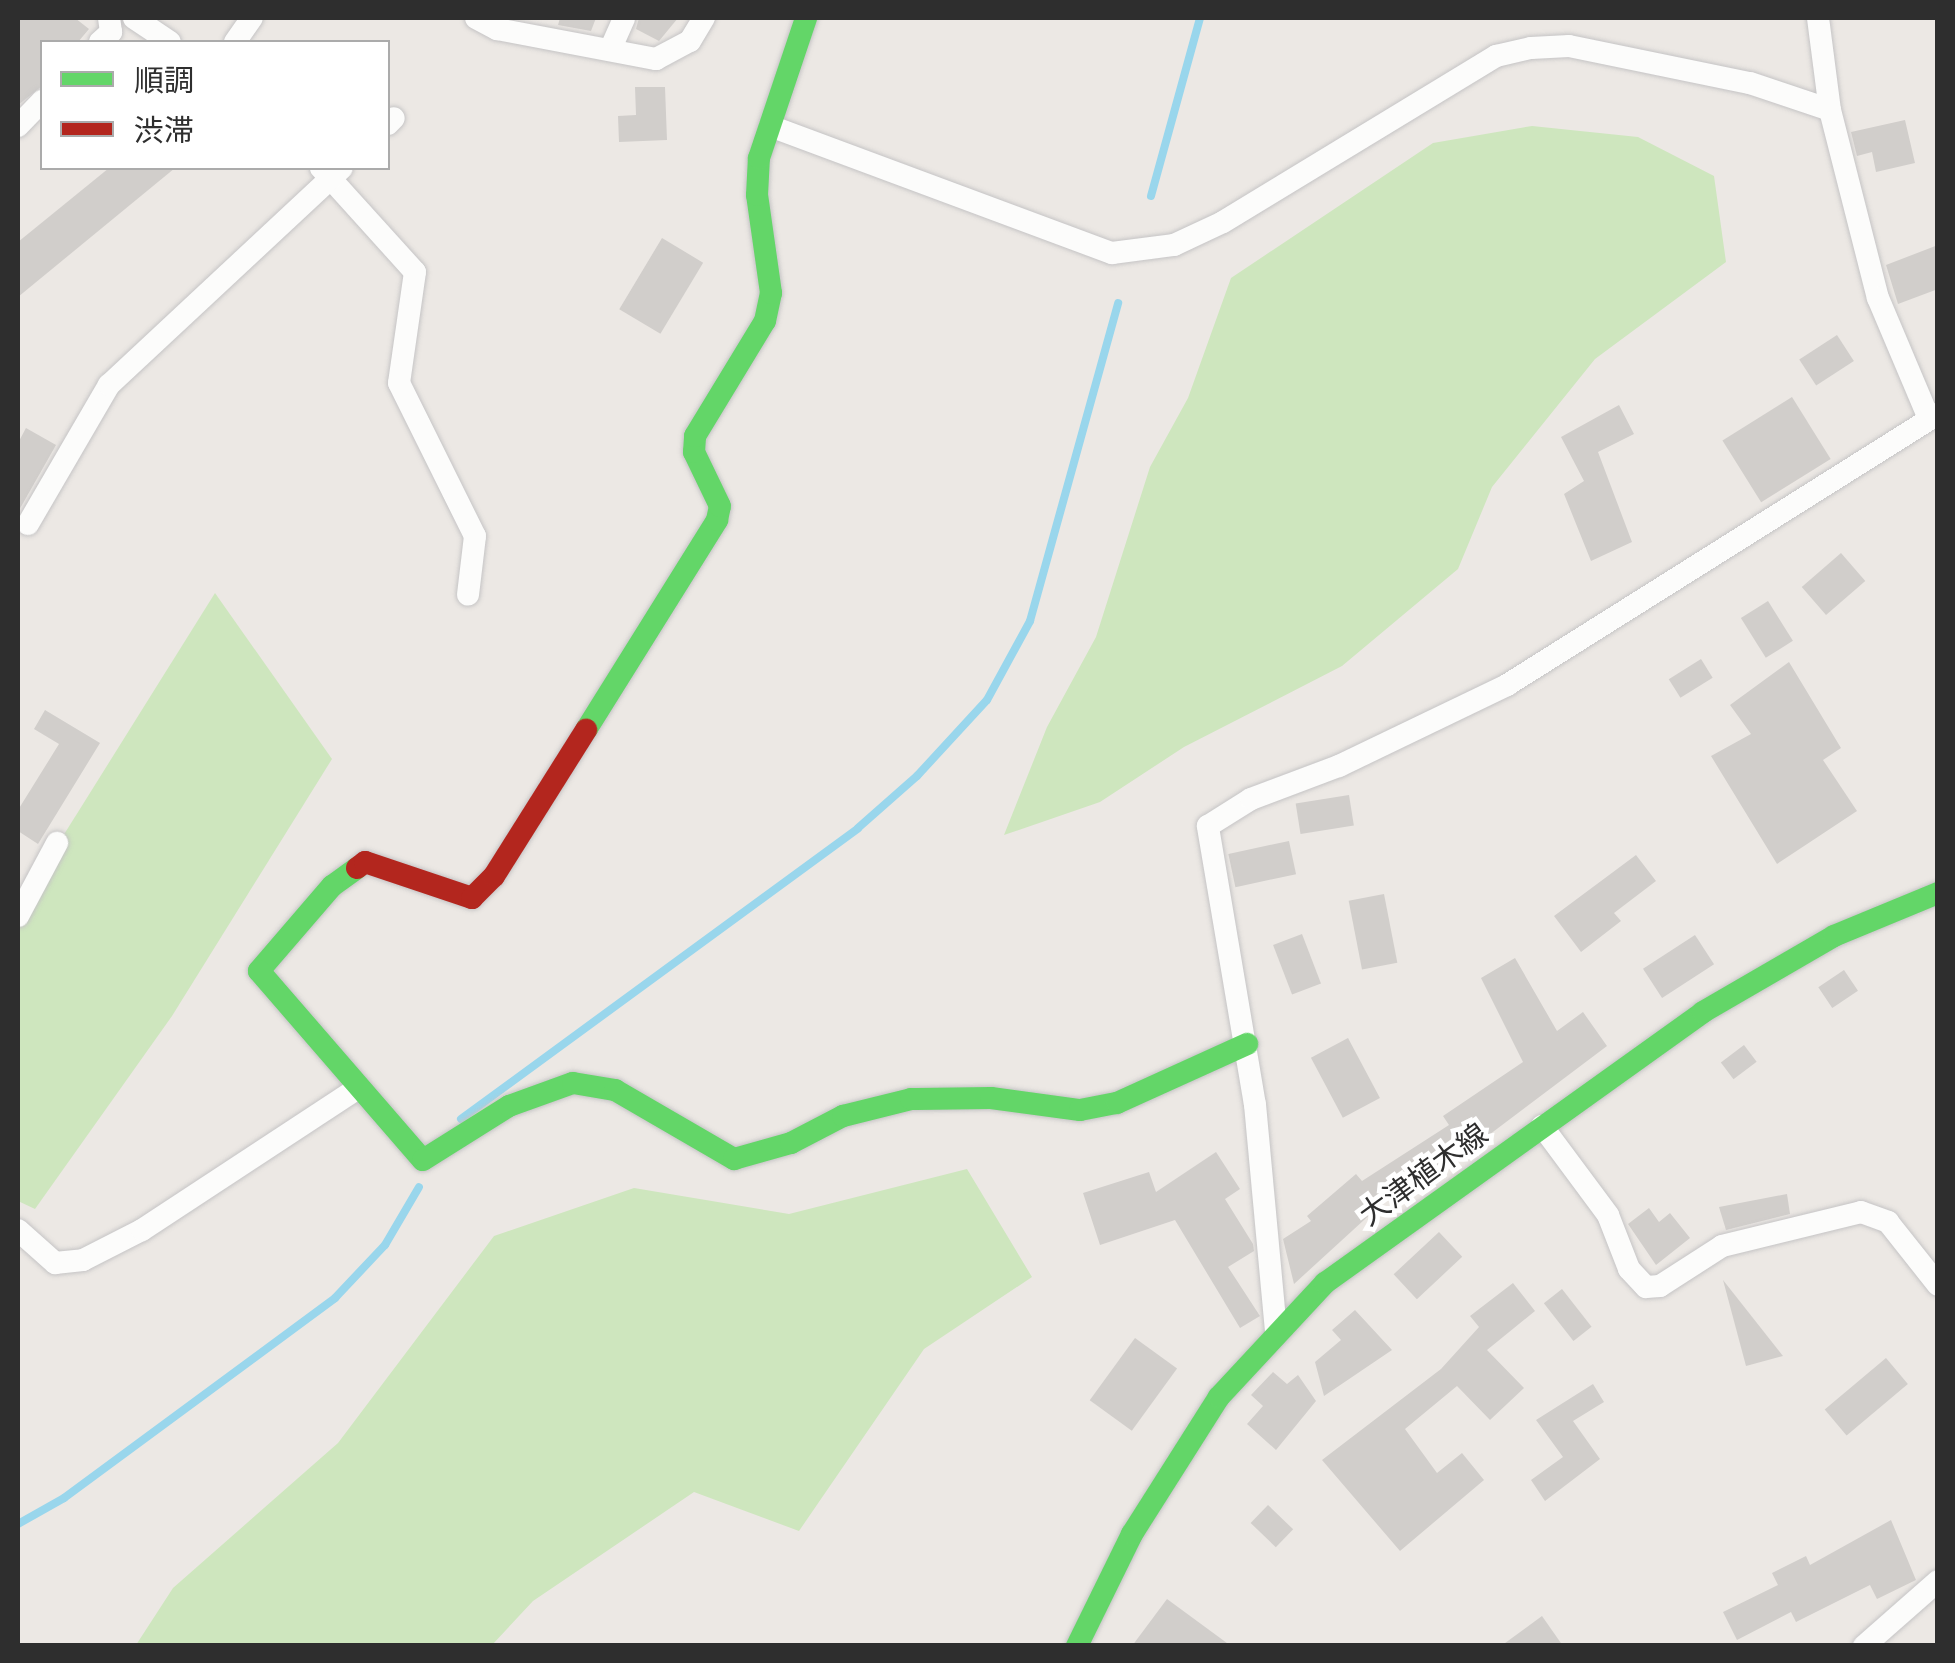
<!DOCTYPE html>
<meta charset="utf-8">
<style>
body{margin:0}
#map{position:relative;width:1955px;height:1663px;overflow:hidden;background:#ece8e4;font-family:"Titillium Web","Noto Sans JP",sans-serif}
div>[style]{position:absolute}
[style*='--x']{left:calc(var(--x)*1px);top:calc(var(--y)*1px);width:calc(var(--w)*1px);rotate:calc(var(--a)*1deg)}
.green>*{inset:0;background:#cee6be}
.stream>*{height:8px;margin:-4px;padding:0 4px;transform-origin:4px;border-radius:4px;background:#99d6ec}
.building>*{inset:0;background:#d1cecb;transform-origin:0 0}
.roads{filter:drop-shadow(0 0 2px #c5c4c5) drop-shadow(0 0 2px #c5c4c5)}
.street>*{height:22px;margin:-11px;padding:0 11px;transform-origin:11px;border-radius:11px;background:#fcfcfb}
.fast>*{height:22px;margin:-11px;padding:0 11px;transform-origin:11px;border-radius:11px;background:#63d668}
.jam>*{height:22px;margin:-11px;padding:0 11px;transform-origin:11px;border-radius:11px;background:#b3261e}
span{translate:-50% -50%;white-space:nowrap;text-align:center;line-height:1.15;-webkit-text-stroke:9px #fff;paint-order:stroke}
.street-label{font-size:30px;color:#2e2e2e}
.frame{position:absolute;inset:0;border:20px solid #2e2e2e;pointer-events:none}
.legend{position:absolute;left:40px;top:40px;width:350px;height:130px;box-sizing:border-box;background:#fff;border:2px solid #ababab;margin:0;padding:12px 18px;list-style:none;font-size:30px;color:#2e2e2e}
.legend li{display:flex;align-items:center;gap:20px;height:50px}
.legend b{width:50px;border:2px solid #ababab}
</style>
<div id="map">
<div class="green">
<div style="clip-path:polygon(1532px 126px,1638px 137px,1714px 176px,1726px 262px,1595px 359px,1492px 487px,1458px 569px,1342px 666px,1184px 747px,1100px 802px,1004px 835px,1047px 727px,1096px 637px,1150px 467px,1188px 398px,1231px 278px,1433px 143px)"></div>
<div style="clip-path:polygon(215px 593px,332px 759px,172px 1016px,35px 1209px,18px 1201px,18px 908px)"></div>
<div style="clip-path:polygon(967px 1169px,1032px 1277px,924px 1349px,799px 1531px,694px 1492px,533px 1601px,492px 1645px,136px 1645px,173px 1588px,338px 1443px,494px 1236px,634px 1188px,789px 1214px)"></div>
</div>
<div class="stream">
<div style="--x:1151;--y:196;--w:185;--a:-74.6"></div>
<div style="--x:461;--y:1119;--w:492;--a:-36.2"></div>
<div style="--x:858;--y:828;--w:79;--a:-41.4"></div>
<div style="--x:917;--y:776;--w:103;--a:-47.4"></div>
<div style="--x:987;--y:700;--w:90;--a:-61.4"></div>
<div style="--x:1030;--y:621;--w:330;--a:-74.5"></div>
<div style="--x:18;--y:1524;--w:53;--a:-29.5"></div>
<div style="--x:64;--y:1498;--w:337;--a:-36.4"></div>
<div style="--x:335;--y:1298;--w:73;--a:-46.7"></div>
<div style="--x:385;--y:1245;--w:67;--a:-59.6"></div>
</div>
<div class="building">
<div style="clip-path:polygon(18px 18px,75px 18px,89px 29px,78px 42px,42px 42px,42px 86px,18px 105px)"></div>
<div style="clip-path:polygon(560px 18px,596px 18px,591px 31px,558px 25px)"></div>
<div style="clip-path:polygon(639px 18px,678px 18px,659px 41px,636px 29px)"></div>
<div style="clip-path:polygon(635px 87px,665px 87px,667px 140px,619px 142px,618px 116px,636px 115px)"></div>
<div style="clip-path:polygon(1905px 120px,1915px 163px,1876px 172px,1872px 152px,1857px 156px,1851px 132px)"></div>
<div style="clip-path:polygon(109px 168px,175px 168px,18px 297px,18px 242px)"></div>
<div style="left:662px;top:238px;width:48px;height:83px;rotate:31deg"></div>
<div style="clip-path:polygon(1938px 245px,1938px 289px,1898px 304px,1886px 265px)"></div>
<div style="left:1837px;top:335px;width:31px;height:45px;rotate:57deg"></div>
<div style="left:1792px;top:397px;width:73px;height:82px;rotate:58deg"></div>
<div style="clip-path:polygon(1619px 405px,1634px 434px,1598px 452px,1632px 542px,1591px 561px,1564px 494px,1584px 481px,1561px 437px)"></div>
<div style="clip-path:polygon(26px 428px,56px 445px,18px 512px,18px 443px)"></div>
<div style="left:1841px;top:553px;width:37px;height:52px;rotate:49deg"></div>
<div style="left:1768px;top:601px;width:47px;height:32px;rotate:58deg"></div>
<div style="left:1701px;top:659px;width:22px;height:38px;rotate:58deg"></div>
<div style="clip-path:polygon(1789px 662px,1841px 748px,1823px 760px,1857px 811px,1777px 864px,1711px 756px,1751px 734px,1730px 705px)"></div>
<div style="clip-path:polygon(45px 710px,100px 743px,38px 844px,18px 831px,18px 810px,59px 744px,34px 729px)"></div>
<div style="left:1349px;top:795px;width:31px;height:54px;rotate:81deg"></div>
<div style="left:1289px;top:841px;width:34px;height:62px;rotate:78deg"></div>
<div style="clip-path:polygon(1636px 855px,1656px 881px,1614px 913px,1621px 921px,1581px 952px,1554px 916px)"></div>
<div style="left:1384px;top:894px;width:70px;height:36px;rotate:79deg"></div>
<div style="left:1302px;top:934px;width:53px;height:31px;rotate:69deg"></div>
<div style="left:1695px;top:935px;width:35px;height:62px;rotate:57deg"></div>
<div style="clip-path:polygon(1515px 958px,1557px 1031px,1583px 1012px,1607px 1046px,1408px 1196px,1399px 1188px,1294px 1284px,1283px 1239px,1311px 1221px,1307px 1216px,1356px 1174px,1362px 1181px,1449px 1125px,1443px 1116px,1523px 1062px,1481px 978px)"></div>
<div style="left:1844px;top:970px;width:25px;height:31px;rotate:56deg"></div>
<div style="left:1348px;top:1038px;width:68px;height:42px;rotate:62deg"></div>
<div style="left:1744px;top:1045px;width:21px;height:29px;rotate:53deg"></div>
<div style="clip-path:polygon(1216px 1152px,1240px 1189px,1225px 1199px,1253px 1244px,1254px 1251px,1228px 1267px,1260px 1316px,1240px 1328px,1175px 1220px,1100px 1245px,1083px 1193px,1149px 1172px,1156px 1192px)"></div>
<div style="clip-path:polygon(1787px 1194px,1790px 1214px,1726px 1230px,1719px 1207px)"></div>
<div style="clip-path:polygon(1649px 1208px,1659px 1222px,1670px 1213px,1690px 1238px,1656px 1265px,1628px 1224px)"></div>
<div style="left:1439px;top:1232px;width:34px;height:62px;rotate:47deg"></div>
<div style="clip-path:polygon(1723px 1280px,1783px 1356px,1746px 1366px)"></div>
<div style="clip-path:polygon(1513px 1283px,1535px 1311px,1487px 1350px,1524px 1388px,1490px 1420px,1457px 1386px,1405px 1429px,1437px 1473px,1462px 1453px,1484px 1480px,1400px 1551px,1322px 1460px,1441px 1369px,1479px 1327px,1470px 1316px)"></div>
<div style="left:1562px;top:1289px;width:48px;height:23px;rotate:52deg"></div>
<div style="clip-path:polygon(1355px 1310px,1392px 1350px,1324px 1396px,1315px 1362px,1341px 1340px,1332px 1330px)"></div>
<div style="left:1135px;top:1338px;width:52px;height:77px;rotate:36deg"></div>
<div style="left:1886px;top:1358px;width:34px;height:80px;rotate:50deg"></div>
<div style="clip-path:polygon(1273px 1372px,1287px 1384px,1298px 1375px,1316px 1401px,1276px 1450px,1247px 1424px,1263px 1406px,1251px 1395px)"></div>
<div style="clip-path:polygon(1593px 1384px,1604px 1402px,1573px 1421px,1600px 1459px,1545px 1501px,1531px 1480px,1563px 1457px,1536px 1420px)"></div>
<div style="left:1268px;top:1505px;width:35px;height:25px;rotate:44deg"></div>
<div style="clip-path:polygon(1891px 1520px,1916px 1580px,1877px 1599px,1870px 1585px,1796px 1622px,1791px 1612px,1737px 1640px,1723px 1612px,1778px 1585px,1772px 1573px,1806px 1556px,1810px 1565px)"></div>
<div style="clip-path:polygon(1167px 1599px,1231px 1646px,1132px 1646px)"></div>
<div style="clip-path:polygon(1542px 1616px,1563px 1646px,1501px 1646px)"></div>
</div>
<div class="roads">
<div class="street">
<div style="--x:134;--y:18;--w:43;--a:33.7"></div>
<div style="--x:476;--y:18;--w:24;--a:28"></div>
<div style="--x:497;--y:29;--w:162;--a:10.7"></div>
<div style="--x:656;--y:59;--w:38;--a:-28"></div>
<div style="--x:690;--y:41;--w:27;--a:-59"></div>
<div style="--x:1818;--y:18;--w:93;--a:82.6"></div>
<div style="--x:1830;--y:110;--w:194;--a:75.7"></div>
<div style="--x:1878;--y:298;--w:131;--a:67.1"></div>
<div style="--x:100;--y:42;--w:15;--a:-42"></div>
<div style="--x:111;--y:32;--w:14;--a:-98"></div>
<div style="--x:235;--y:42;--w:29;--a:-55"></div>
<div style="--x:610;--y:50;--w:35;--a:-66"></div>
<div style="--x:388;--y:124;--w:8;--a:-45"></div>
<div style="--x:18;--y:126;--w:35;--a:-46"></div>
<div style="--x:770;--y:126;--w:365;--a:20.4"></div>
<div style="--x:1112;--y:253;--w:63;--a:-7.4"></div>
<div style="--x:1174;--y:245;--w:54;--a:-25.1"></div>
<div style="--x:1223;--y:222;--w:320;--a:-31.3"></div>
<div style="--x:1496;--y:56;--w:36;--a:-13"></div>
<div style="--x:1531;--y:48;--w:38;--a:-3"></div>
<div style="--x:1569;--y:46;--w:185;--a:11.6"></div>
<div style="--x:1750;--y:83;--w:84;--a:18.6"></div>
<div style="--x:321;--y:168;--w:140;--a:47.9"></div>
<div style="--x:415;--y:272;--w:112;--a:98.2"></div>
<div style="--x:399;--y:383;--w:171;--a:63.6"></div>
<div style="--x:475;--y:536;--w:59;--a:96.8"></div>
<div style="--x:28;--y:524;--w:161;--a:-59.8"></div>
<div style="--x:109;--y:385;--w:318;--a:-43"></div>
<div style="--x:18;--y:916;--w:83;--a:-61.9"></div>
<div style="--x:1542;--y:1126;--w:111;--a:53.4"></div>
<div style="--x:1608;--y:1215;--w:58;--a:68.7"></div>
<div style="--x:1629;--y:1269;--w:25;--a:47"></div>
<div style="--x:1646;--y:1287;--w:14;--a:-4"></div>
<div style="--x:1660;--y:1286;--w:74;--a:-32.8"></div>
<div style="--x:1722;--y:1246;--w:143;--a:-13.7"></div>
<div style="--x:1861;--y:1212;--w:29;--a:20"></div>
<div style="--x:1888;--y:1222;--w:80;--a:51.6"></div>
<div style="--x:18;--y:1230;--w:50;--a:41.7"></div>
<div style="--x:55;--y:1263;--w:28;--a:-6"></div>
<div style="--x:83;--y:1260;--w:66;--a:-27"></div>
<div style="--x:142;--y:1230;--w:258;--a:-33.3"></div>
<div style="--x:1276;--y:1331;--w:227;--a:-95.3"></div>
<div style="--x:1255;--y:1105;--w:283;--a:-99.6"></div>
<div style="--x:1208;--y:826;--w:51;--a:-32.1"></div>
<div style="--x:1251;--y:799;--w:94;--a:-20.6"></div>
<div style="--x:1339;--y:766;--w:187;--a:-25.7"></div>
<div style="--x:1507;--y:685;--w:509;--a:-32.16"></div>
<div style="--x:1864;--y:1646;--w:98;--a:-41.3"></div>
</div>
<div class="fast">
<div style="--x:586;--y:730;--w:248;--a:-58"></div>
<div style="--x:717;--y:520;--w:14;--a:-78"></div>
<div style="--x:720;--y:506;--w:60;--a:-115.7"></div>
<div style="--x:694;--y:452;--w:16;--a:-86"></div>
<div style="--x:695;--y:436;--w:135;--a:-58.7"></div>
<div style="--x:765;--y:321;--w:29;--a:-78"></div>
<div style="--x:771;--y:293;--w:99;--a:-98.1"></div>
<div style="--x:757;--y:195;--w:37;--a:-87"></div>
<div style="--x:759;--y:158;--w:148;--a:-71.4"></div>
<div style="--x:357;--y:868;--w:31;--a:144"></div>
<div style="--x:332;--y:886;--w:112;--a:130.7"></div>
<div style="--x:259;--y:971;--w:250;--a:49.1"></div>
<div style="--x:423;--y:1160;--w:102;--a:-32.1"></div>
<div style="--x:509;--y:1106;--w:68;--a:-19.8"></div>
<div style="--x:573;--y:1083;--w:43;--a:9.5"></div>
<div style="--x:615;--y:1090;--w:138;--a:30.1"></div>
<div style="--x:734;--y:1159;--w:59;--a:-15.7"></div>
<div style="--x:791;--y:1143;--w:59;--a:-27.4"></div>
<div style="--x:843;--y:1116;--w:70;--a:-14"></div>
<div style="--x:911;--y:1099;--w:80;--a:-0.7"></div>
<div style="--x:991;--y:1098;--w:90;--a:7.7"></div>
<div style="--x:1080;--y:1110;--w:38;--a:-11"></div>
<div style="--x:1117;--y:1103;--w:143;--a:-24.4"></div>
<div style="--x:1077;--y:1646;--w:125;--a:-63.8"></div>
<div style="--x:1132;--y:1534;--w:162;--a:-57.6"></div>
<div style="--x:1219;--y:1397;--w:156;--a:-47.1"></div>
<div style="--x:1325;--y:1283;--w:465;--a:-35.6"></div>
<div style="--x:1703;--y:1012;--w:151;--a:-30.1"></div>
<div style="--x:1834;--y:936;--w:113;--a:-22.5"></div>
</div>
<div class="jam">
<div style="--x:357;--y:868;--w:10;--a:-37"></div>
<div style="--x:365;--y:862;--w:113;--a:18.6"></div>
<div style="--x:472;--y:898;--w:31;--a:-45"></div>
<div style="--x:494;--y:876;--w:173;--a:-57.8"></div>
</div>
</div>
<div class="street-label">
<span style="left:1423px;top:1174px;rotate:-36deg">大津植木線</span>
</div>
<div class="frame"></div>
<ul class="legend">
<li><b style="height:12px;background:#63d668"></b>順調</li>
<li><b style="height:12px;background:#b3261e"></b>渋滞</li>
</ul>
</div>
